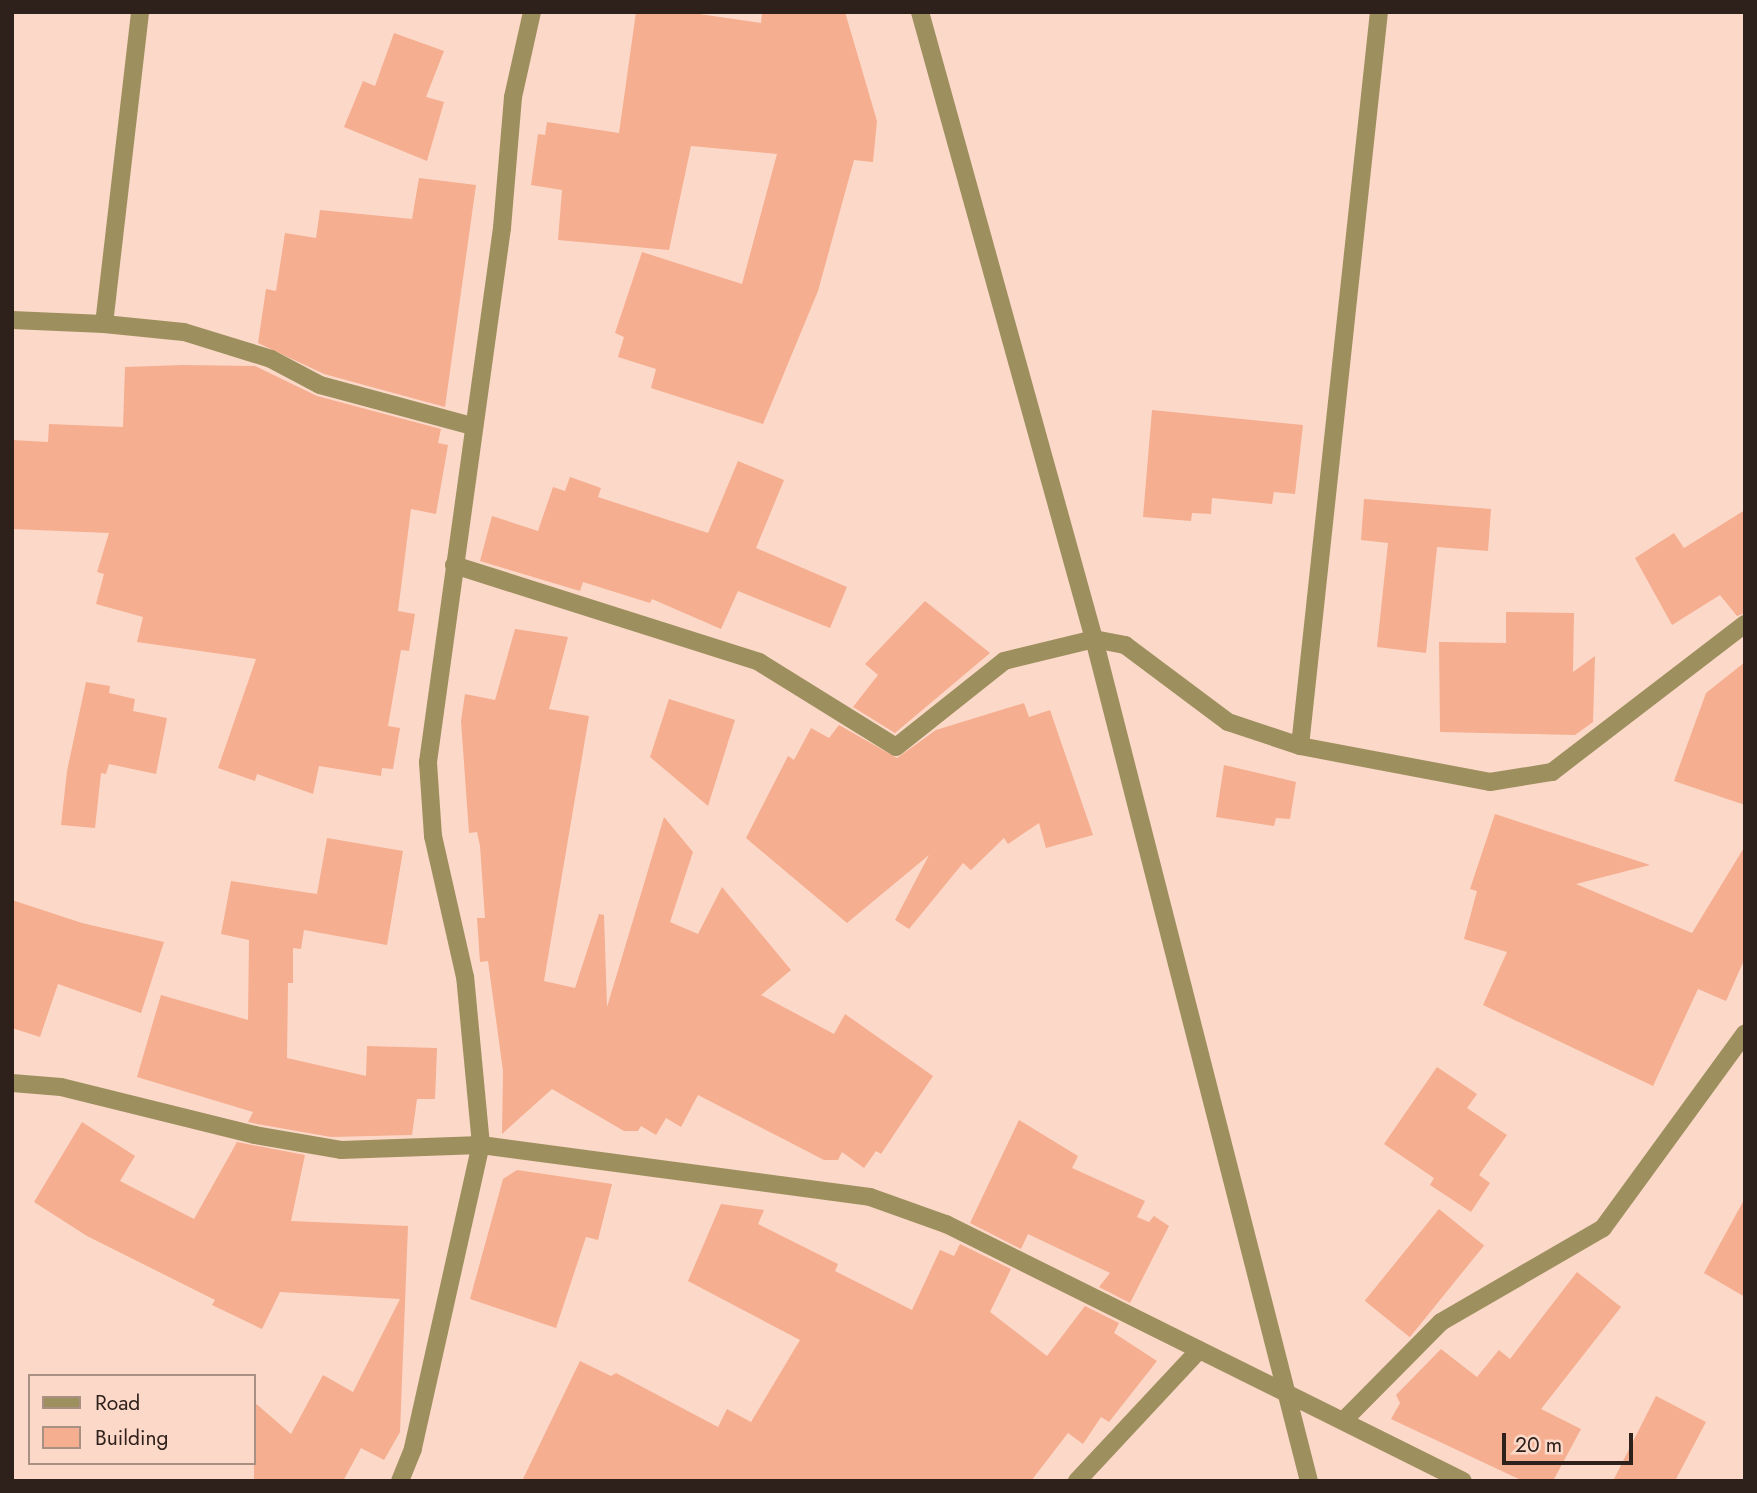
<!DOCTYPE html>
<style>
body{margin:0}
#map{position:relative;width:1757px;height:1493px;overflow:hidden;background:#fcd8c9;font-family:Jost,sans-serif}
div>[style]{position:absolute}
[style*='--x']{left:calc(var(--x)*1px);top:calc(var(--y)*1px);width:calc(var(--w)*1px);rotate:calc(var(--a)*1deg)}
.building>*{inset:0;background:#f5ae8f;transform-origin:0 0}
.minor>*{height:18px;margin:-9px;padding:0 9px;transform-origin:9px;border-radius:9px;background:#9e905e}
span{translate:-50% -50%;white-space:nowrap;text-align:center;line-height:1.15;-webkit-text-stroke:5px #fcd8c9;paint-order:stroke}
.frame{position:absolute;inset:0;border:14px solid #2e211b;pointer-events:none}
.legend{position:absolute;left:28px;top:1374px;width:228px;height:91px;box-sizing:border-box;background:#fcd8c9;border:2px solid #aa8f83;margin:0;padding:9px 12px;list-style:none;font-size:21px;color:#2e211b}
.legend li{display:flex;align-items:center;gap:14px;height:35px}
.legend b{width:35px;border:2px solid #aa8f83}
.scale{position:absolute;left:1502px;top:1433px;width:131px;height:32px;box-sizing:border-box;border:4px solid #2e211b;border-top:0;padding-left:9px;font-size:21px;line-height:24px;white-space:nowrap;color:#2e211b;-webkit-text-stroke:5px #fcd8c9;paint-order:stroke}
</style>
<div id="map">
<div class="building">
<div style="clip-path:polygon(636px 12px,686px 12px,761px 23px,762px 12px,845px 12px,877px 121px,873px 162px,854px 160px,818px 291px,763px 424px,651px 388px,656px 369px,618px 357px,624px 337px,615px 333px,642px 252px,742px 284px,777px 154px,691px 146px,669px 250px,558px 240px,562px 190px,531px 185px,538px 134px,545px 135px,547px 122px,619px 133px)"></div>
<div style="clip-path:polygon(394px 33px,444px 51px,426px 97px,444px 102px,427px 161px,344px 127px,363px 81px,375px 86px)"></div>
<div style="clip-path:polygon(419px 178px,476px 185px,445px 407px,324px 374px,258px 343px,266px 289px,276px 291px,285px 233px,316px 238px,320px 210px,412px 219px)"></div>
<div style="clip-path:polygon(183px 365px,255px 366px,317px 396px,441px 429px,438px 443px,448px 445px,436px 514px,411px 509px,398px 611px,415px 614px,409px 651px,401px 650px,388px 726px,400px 728px,393px 769px,382px 768px,381px 776px,319px 766px,313px 794px,257px 774px,255px 781px,218px 768px,256px 659px,137px 642px,143px 617px,96px 604px,104px 574px,97px 572px,109px 533px,12px 529px,12px 440px,48px 442px,49px 424px,123px 427px,125px 367px)"></div>
<div style="clip-path:polygon(1152px 410px,1303px 425px,1295px 494px,1274px 492px,1272px 504px,1212px 498px,1211px 514px,1192px 513px,1191px 521px,1143px 517px)"></div>
<div style="clip-path:polygon(738px 461px,784px 480px,756px 548px,847px 587px,830px 628px,738px 591px,721px 629px,652px 599px,650px 603px,583px 582px,580px 591px,480px 561px,492px 516px,538px 531px,553px 487px,565px 491px,570px 477px,601px 488px,598px 497px,708px 533px)"></div>
<div style="clip-path:polygon(1364px 499px,1491px 509px,1488px 551px,1437px 547px,1426px 653px,1377px 647px,1388px 543px,1361px 540px)"></div>
<div style="clip-path:polygon(1745px 510px,1745px 613px,1737px 616px,1720px 595px,1672px 625px,1635px 558px,1674px 533px,1684px 548px)"></div>
<div style="clip-path:polygon(925px 601px,990px 653px,895px 733px,853px 707px,878px 675px,865px 664px)"></div>
<div style="clip-path:polygon(1506px 612px,1574px 613px,1573px 672px,1595px 656px,1593px 722px,1575px 735px,1440px 732px,1439px 642px,1506px 643px)"></div>
<div style="clip-path:polygon(515px 629px,568px 637px,549px 709px,589px 716px,544px 981px,575px 988px,599px 914px,604px 915px,607px 1007px,664px 817px,693px 852px,670px 922px,698px 934px,722px 887px,791px 970px,761px 995px,834px 1034px,845px 1014px,933px 1076px,881px 1154px,876px 1151px,864px 1168px,842px 1152px,838px 1160px,824px 1160px,698px 1095px,681px 1127px,666px 1118px,656px 1135px,641px 1126px,638px 1131px,624px 1131px,552px 1089px,502px 1134px,503px 1071px,488px 961px,480px 962px,477px 918px,485px 918px,480px 846px,477px 832px,469px 833px,461px 721px,465px 694px,495px 700px)"></div>
<div style="clip-path:polygon(1745px 662px,1745px 805px,1674px 781px,1706px 693px)"></div>
<div style="clip-path:polygon(86px 682px,110px 686px,109px 693px,135px 699px,133px 711px,167px 718px,156px 774px,109px 764px,106px 774px,101px 773px,95px 828px,61px 825px,67px 771px)"></div>
<div style="clip-path:polygon(669px 699px,735px 720px,708px 806px,650px 757px)"></div>
<div style="clip-path:polygon(1024px 703px,1029px 717px,1050px 710px,1093px 835px,1046px 848px,1039px 823px,1008px 844px,1004px 838px,971px 870px,963px 863px,909px 929px,895px 920px,929px 855px,847px 923px,746px 838px,788px 756px,794px 760px,811px 728px,829px 738px,839px 725px,897px 758px,936px 730px)"></div>
<div style="clip-path:polygon(1224px 765px,1296px 782px,1290px 819px,1276px 818px,1274px 826px,1216px 817px)"></div>
<div style="clip-path:polygon(1495px 814px,1650px 865px,1576px 884px,1692px 933px,1745px 846px,1745px 958px,1726px 1001px,1698px 989px,1653px 1086px,1483px 1005px,1507px 952px,1464px 939px,1477px 891px,1470px 889px)"></div>
<div style="clip-path:polygon(327px 838px,403px 851px,387px 945px,304px 930px,301px 949px,293px 948px,293px 983px,288px 983px,287px 1058px,366px 1076px,367px 1046px,437px 1048px,435px 1099px,417px 1099px,412px 1135px,331px 1137px,257px 1124px,248px 1122px,253px 1112px,137px 1077px,161px 995px,248px 1020px,249px 940px,221px 934px,231px 881px,317px 894px)"></div>
<div style="clip-path:polygon(12px 900px,82px 923px,164px 942px,141px 1013px,58px 984px,40px 1037px,12px 1028px)"></div>
<div style="clip-path:polygon(1437px 1067px,1477px 1094px,1467px 1108px,1507px 1135px,1479px 1175px,1490px 1183px,1471px 1212px,1430px 1185px,1434px 1178px,1384px 1144px)"></div>
<div style="clip-path:polygon(1019px 1120px,1078px 1156px,1072px 1168px,1145px 1201px,1137px 1217px,1149px 1222px,1154px 1216px,1169px 1226px,1130px 1303px,1099px 1287px,1110px 1273px,1028px 1234px,1021px 1249px,970px 1223px)"></div>
<div style="clip-path:polygon(82px 1122px,135px 1156px,120px 1181px,194px 1219px,237px 1142px,305px 1155px,291px 1221px,408px 1226px,400px 1432px,384px 1460px,361px 1448px,343px 1481px,254px 1481px,254px 1402px,291px 1434px,323px 1375px,353px 1392px,400px 1299px,280px 1292px,262px 1329px,212px 1305px,215px 1300px,87px 1236px,34px 1202px)"></div>
<div style="clip-path:polygon(517px 1170px,612px 1184px,598px 1240px,586px 1237px,556px 1328px,470px 1299px,503px 1179px)"></div>
<div style="clip-path:polygon(1745px 1198px,1745px 1297px,1704px 1273px)"></div>
<div style="clip-path:polygon(721px 1204px,764px 1210px,758px 1224px,838px 1264px,835px 1271px,912px 1310px,940px 1250px,954px 1256px,960px 1244px,1011px 1269px,990px 1312px,1047px 1356px,1085px 1306px,1119px 1323px,1114px 1333px,1157px 1361px,1109px 1422px,1101px 1417px,1083px 1444px,1068px 1433px,1031px 1481px,522px 1481px,580px 1361px,611px 1376px,616px 1373px,718px 1427px,727px 1409px,751px 1422px,800px 1340px,688px 1281px)"></div>
<div style="left:1439px;top:1209px;width:58px;height:118px;rotate:39deg"></div>
<div style="clip-path:polygon(1577px 1272px,1621px 1307px,1541px 1409px,1581px 1429px,1553px 1481px,1523px 1481px,1391px 1419px,1400px 1403px,1396px 1395px,1441px 1349px,1477px 1377px,1499px 1350px,1510px 1359px)"></div>
<div style="clip-path:polygon(1656px 1396px,1706px 1422px,1675px 1481px,1613px 1481px)"></div>
</div>
<div class="minor">
<div style="--x:920;--y:12;--w:651;--a:74.49"></div>
<div style="--x:1094;--y:639;--w:869;--a:75.68"></div>
<div style="--x:12;--y:320;--w:92;--a:2.5"></div>
<div style="--x:104;--y:324;--w:314;--a:-83.4"></div>
<div style="--x:104;--y:324;--w:80;--a:5.7"></div>
<div style="--x:184;--y:332;--w:91;--a:17.2"></div>
<div style="--x:271;--y:359;--w:55;--a:28"></div>
<div style="--x:320;--y:385;--w:157;--a:15.1"></div>
<div style="--x:454;--y:565;--w:320;--a:17.6"></div>
<div style="--x:759;--y:662;--w:161;--a:31.8"></div>
<div style="--x:896;--y:747;--w:138;--a:-38.5"></div>
<div style="--x:1004;--y:661;--w:93;--a:-13.7"></div>
<div style="--x:1094;--y:639;--w:32;--a:11"></div>
<div style="--x:1125;--y:645;--w:129;--a:36.8"></div>
<div style="--x:1228;--y:722;--w:76;--a:18.4"></div>
<div style="--x:1300;--y:746;--w:193;--a:10.7"></div>
<div style="--x:1490;--y:782;--w:63;--a:-9.2"></div>
<div style="--x:1552;--y:772;--w:243;--a:-37.5"></div>
<div style="--x:1300;--y:746;--w:738;--a:-83.86"></div>
<div style="--x:12;--y:1083;--w:49;--a:4.7"></div>
<div style="--x:61;--y:1087;--w:200;--a:13.9"></div>
<div style="--x:255;--y:1135;--w:87;--a:9.9"></div>
<div style="--x:341;--y:1150;--w:140;--a:-2"></div>
<div style="--x:481;--y:1145;--w:392;--a:7.6"></div>
<div style="--x:870;--y:1197;--w:81;--a:19.6"></div>
<div style="--x:946;--y:1224;--w:577;--a:26.43"></div>
<div style="--x:1345;--y:1419;--w:136;--a:-45.3"></div>
<div style="--x:1441;--y:1322;--w:187;--a:-30.1"></div>
<div style="--x:1603;--y:1228;--w:241;--a:-53.9"></div>
<div style="--x:400;--y:1481;--w:35;--a:-68"></div>
<div style="--x:413;--y:1448;--w:311;--a:-77.4"></div>
<div style="--x:481;--y:1145;--w:169;--a:-95.4"></div>
<div style="--x:465;--y:977;--w:145;--a:-102.8"></div>
<div style="--x:433;--y:836;--w:74;--a:-93.9"></div>
<div style="--x:428;--y:762;--w:539;--a:-82.11"></div>
<div style="--x:502;--y:228;--w:131;--a:-85.2"></div>
<div style="--x:513;--y:97;--w:87;--a:-77.4"></div>
<div style="--x:1077;--y:1481;--w:179;--a:-47"></div>
</div>
<div class="frame"></div>
<ul class="legend">
<li><b style="height:9px;background:#9e905e"></b>Road</li>
<li><b style="height:19px;background:#f5ae8f"></b>Building</li>
</ul>
<div class="scale">20 m</div>
</div>
